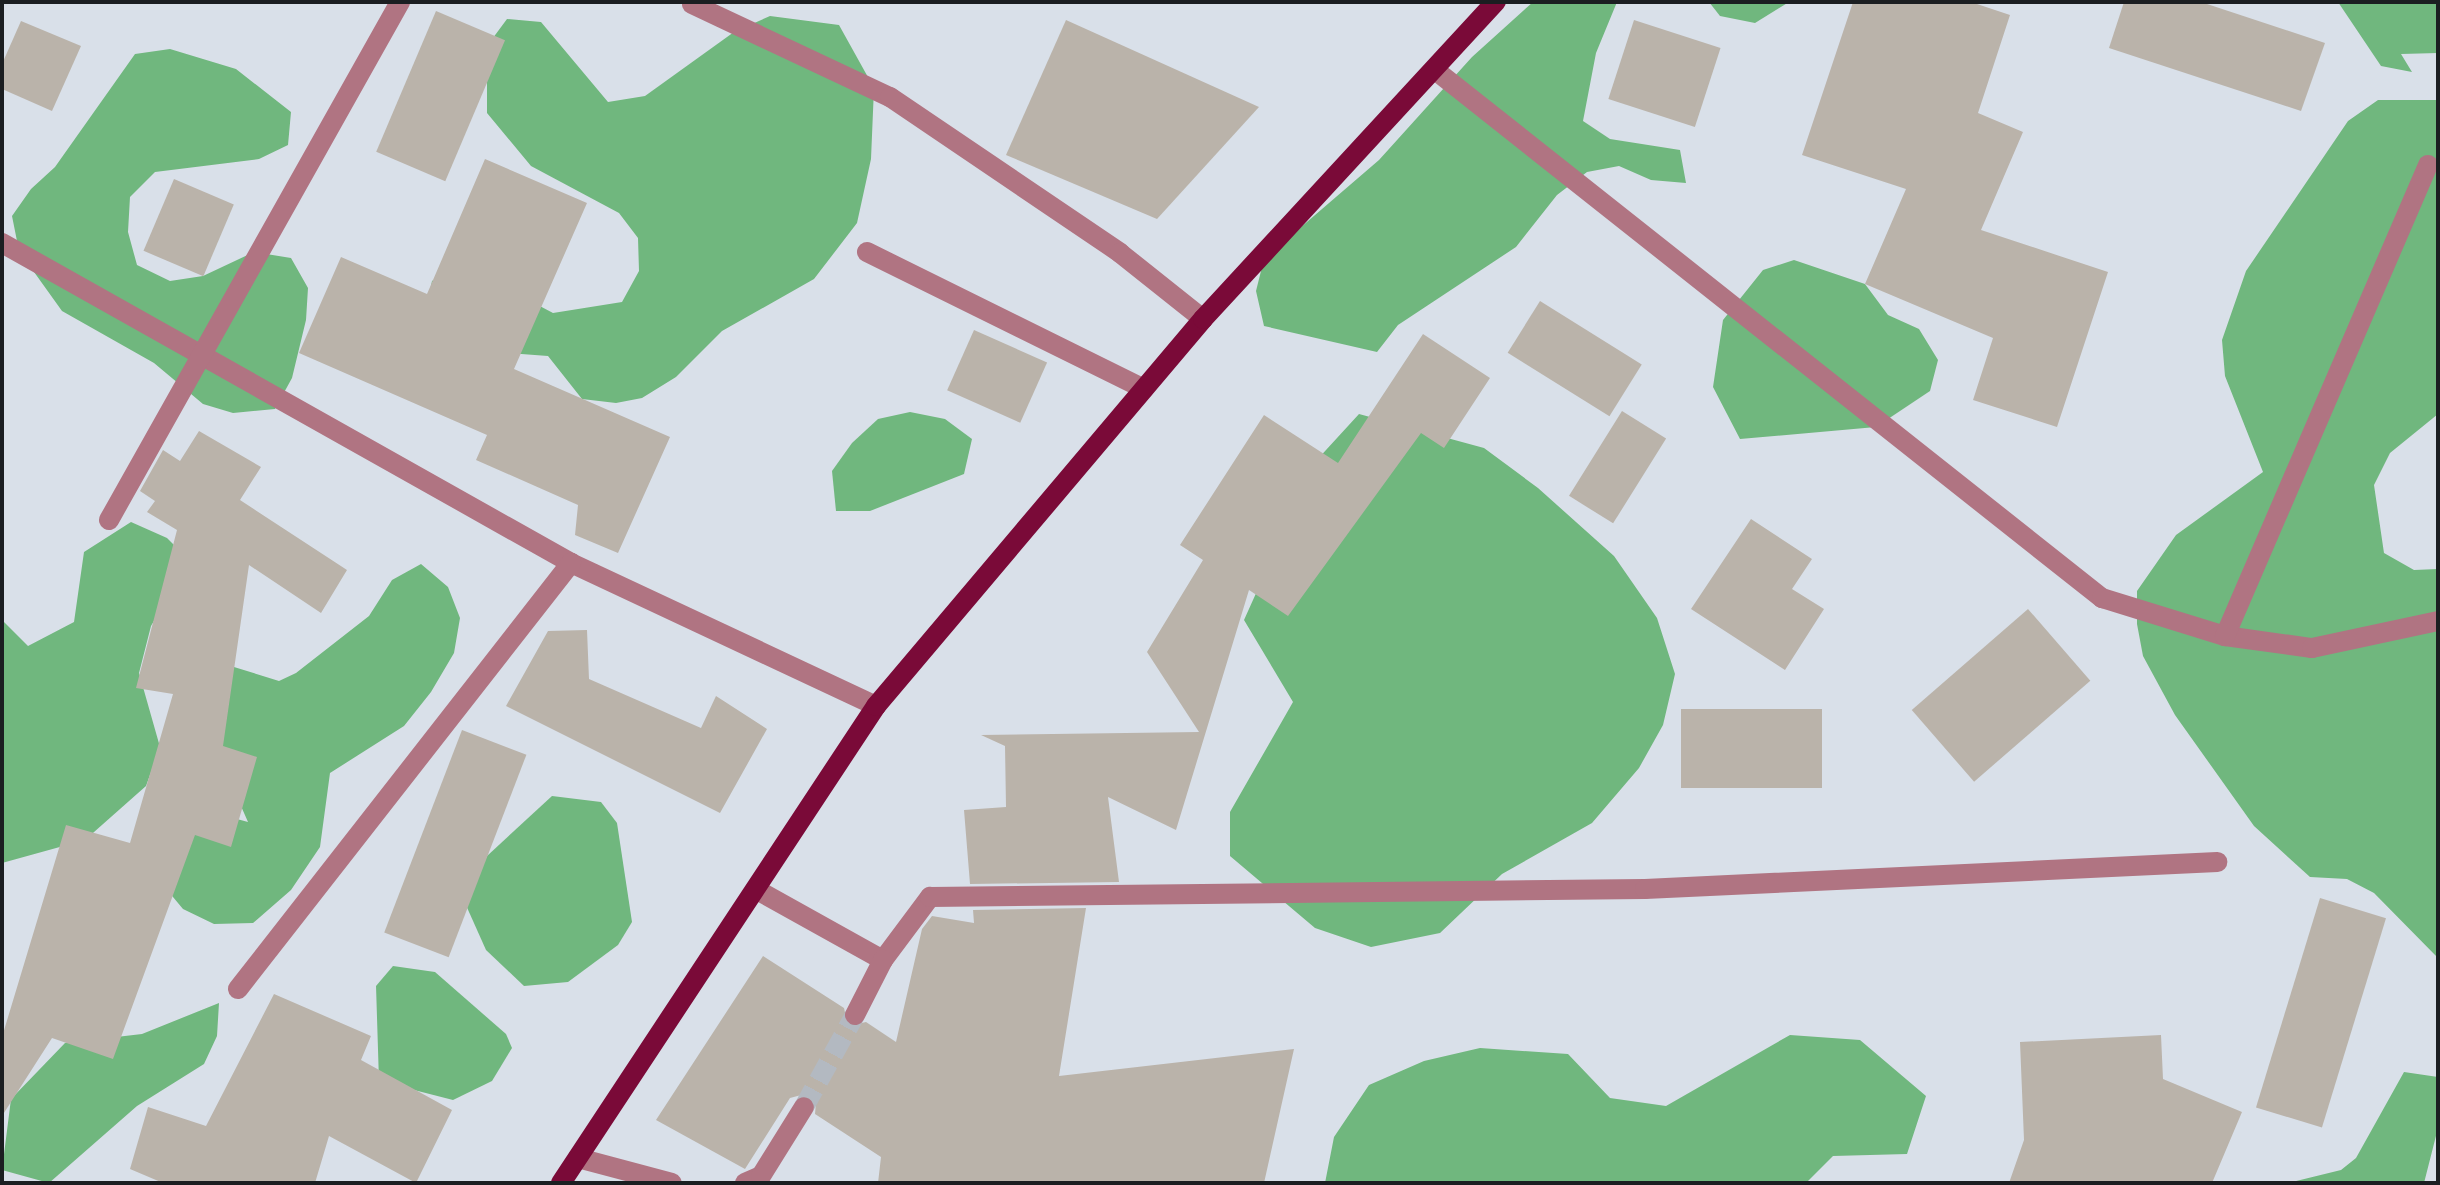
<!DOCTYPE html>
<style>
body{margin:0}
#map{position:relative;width:2440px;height:1185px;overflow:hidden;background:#d9e0e9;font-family:"PT Sans Narrow",sans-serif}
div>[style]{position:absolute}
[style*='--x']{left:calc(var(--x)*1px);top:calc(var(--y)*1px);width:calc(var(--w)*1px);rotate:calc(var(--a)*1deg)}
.forest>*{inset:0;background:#70b77e}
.building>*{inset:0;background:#bab3aa;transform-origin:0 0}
.minor-tunnel>*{height:20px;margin-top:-10px;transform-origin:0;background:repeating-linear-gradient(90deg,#b3b9c1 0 20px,transparent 0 30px)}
.minor>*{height:20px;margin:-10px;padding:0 10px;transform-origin:10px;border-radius:10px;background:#b07482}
.major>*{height:20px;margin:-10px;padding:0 10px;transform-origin:10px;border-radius:10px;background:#7a0a38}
span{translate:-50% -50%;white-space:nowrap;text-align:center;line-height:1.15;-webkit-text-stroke:7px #d9e0e9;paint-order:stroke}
.frame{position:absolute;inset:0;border:4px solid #1b1e21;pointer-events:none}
</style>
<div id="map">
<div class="forest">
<div style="clip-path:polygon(1533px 2px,1617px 2px,1596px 53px,1583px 121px,1610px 139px,1680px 150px,1686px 183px,1651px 180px,1619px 166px,1587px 172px,1557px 195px,1516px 247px,1398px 325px,1377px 352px,1264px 326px,1256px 291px,1264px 259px,1379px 160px,1472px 57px)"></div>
<div style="clip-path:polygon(1709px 2px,1789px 2px,1755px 23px,1720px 16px)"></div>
<div style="clip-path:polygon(2338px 2px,2438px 2px,2438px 53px,2401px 54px,2412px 72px,2381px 66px)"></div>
<div style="clip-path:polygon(770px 16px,839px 25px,874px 88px,871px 159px,857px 223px,814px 279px,722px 331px,676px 377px,642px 398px,616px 403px,582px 399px,548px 356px,479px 351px,426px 311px,432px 281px,460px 264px,553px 313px,622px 302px,639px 271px,638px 238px,619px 213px,531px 166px,487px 113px,487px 46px,507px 19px,541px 22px,608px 102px,645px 96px,734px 32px)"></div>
<div style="clip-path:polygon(170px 49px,236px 69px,291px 112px,288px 145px,259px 159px,155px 172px,130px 197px,128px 232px,137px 265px,170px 281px,203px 276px,254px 252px,291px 258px,308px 288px,306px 320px,292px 378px,275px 409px,233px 413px,203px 404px,154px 363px,62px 311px,19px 251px,12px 216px,31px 189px,55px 167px,135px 54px)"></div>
<div style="clip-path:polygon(2378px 100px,2438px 100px,2438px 414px,2390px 453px,2374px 485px,2384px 553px,2414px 570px,2438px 569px,2438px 958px,2374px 893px,2347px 879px,2310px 877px,2254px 826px,2175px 715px,2143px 656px,2137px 624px,2137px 591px,2176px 535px,2263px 472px,2225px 376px,2222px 340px,2246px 271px,2348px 121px)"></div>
<div style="clip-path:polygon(1794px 260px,1865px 284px,1888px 315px,1919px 329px,1938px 360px,1930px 391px,1876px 427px,1740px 439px,1713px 387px,1723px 320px,1763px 270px)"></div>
<div style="clip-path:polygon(910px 412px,945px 419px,972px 439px,964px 474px,870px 511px,836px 511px,832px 471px,852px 443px,878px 419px)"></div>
<div style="clip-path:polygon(1359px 414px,1484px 448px,1538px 488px,1614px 556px,1657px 618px,1675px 674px,1663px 725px,1639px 768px,1592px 823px,1502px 874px,1440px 933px,1371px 947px,1315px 928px,1230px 856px,1230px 812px,1293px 702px,1244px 620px,1315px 462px)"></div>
<div style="clip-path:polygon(131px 522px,167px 538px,189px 560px,151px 626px,139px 673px,160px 747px,146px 786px,85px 840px,2px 863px,2px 620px,28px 646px,74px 622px,84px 552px)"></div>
<div style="clip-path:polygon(421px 564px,448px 587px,460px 618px,454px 653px,431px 692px,404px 726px,330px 773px,320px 847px,291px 890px,253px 923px,214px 924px,183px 909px,158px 879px,211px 812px,248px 822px,226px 772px,207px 672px,234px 667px,279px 681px,296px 673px,369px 616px,392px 580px)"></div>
<div style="clip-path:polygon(552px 796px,601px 802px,617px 823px,632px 922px,618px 945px,568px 982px,524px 986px,486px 950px,465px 903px,487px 856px)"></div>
<div style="clip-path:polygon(393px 966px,435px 972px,506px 1034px,512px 1048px,492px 1081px,453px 1100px,379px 1081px,376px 986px)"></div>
<div style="clip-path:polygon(219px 1003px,217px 1036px,204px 1064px,137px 1106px,49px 1183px,2px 1170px,11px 1099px,65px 1043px,142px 1034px)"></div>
<div style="clip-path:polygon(1790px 1035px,1860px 1040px,1926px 1096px,1907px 1154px,1833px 1156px,1806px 1183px,1325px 1183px,1334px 1137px,1369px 1085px,1424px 1061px,1480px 1048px,1568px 1054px,1610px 1098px,1666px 1106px)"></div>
<div style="clip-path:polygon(2404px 1072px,2438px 1077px,2438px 1128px,2424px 1183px,2288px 1183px,2341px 1170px,2356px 1158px)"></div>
</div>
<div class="building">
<div style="clip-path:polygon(1853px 2px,1971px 2px,2010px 15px,1978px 113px,2023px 132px,1981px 230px,2108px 272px,2057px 427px,1973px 400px,1993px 338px,1865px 284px,1906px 189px,1802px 155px)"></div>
<div style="clip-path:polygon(2124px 2px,2201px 2px,2325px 43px,2301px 111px,2109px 48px)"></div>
<div style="left:436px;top:11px;width:75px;height:153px;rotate:23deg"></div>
<div style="clip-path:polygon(1066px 20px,1259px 107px,1157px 219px,1006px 155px)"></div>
<div style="left:1634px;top:20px;width:91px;height:83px;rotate:18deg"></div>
<div style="clip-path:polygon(21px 21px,81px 46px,52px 111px,2px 89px,2px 64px)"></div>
<div style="clip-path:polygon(485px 159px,587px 203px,514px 369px,670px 437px,618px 553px,575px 535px,578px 505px,476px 460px,487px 435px,299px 353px,341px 257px,427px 294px)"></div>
<div style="left:174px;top:179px;width:65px;height:78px;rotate:23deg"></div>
<div style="left:1540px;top:301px;width:120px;height:61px;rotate:32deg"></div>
<div style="left:974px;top:330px;width:80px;height:66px;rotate:24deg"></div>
<div style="clip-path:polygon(1423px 334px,1490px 378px,1444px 448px,1421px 433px,1288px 616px,1249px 590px,1176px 830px,1108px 797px,1119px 882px,970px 884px,964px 810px,1006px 807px,1005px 746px,981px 735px,1199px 732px,1147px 652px,1203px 560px,1180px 545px,1264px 415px,1338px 463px)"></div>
<div style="left:1622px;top:411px;width:52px;height:100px;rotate:32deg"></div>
<div style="clip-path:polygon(199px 431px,261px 467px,240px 500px,347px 570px,321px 613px,249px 565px,223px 746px,257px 757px,231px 847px,195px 835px,113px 1059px,52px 1038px,2px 1116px,2px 1037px,66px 825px,130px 843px,173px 694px,136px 688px,177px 530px,147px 512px,155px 501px,140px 491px,163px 450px,180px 461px)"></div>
<div style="clip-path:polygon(1751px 519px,1812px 559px,1792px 589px,1824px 609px,1785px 670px,1691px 609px)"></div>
<div style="left:2028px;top:609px;width:95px;height:154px;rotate:49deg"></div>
<div style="clip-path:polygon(587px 630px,589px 679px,701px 728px,716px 696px,767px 729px,720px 813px,506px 706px,548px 631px)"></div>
<div style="left:1681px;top:709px;width:141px;height:79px"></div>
<div style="left:462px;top:730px;width:69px;height:217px;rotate:21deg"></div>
<div style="left:2320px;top:898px;width:69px;height:219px;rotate:17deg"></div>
<div style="clip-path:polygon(1086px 908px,1059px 1076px,1294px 1049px,1264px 1183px,878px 1183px,881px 1157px,815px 1114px,816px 1102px,805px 1094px,790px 1098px,745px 1169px,656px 1120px,763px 956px,844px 1008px,848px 1026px,866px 1022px,896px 1042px,922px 929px,932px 916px,974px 923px,973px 910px)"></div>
<div style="clip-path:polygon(274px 994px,371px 1036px,361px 1060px,452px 1110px,416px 1183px,329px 1136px,315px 1183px,163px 1183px,130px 1169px,148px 1107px,206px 1126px)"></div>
<div style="clip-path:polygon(2161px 1035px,2163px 1079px,2242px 1112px,2212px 1183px,2009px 1183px,2024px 1140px,2020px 1042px)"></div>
</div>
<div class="minor-tunnel">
<div style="--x:804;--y:1107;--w:105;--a:-61"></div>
</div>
<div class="minor">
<div style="--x:692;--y:4;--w:219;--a:25.2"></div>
<div style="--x:890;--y:97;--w:278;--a:34.1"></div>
<div style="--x:1120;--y:253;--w:106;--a:38.5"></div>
<div style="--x:1435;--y:70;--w:851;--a:38.37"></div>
<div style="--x:2102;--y:598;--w:129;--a:17.2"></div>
<div style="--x:2225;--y:636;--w:88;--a:7.9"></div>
<div style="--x:2312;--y:648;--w:129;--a:-12.1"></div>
<div style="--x:2;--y:243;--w:653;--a:29.35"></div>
<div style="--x:571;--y:563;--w:337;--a:25.1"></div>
<div style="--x:867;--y:252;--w:309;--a:26.3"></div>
<div style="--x:109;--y:520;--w:594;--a:-60.67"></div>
<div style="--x:2225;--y:636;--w:513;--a:-66.68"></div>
<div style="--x:757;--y:890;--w:144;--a:29.1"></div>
<div style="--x:883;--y:960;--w:79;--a:-53.3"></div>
<div style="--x:930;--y:897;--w:715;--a:-0.64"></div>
<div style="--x:1645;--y:889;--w:573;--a:-2.7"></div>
<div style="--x:238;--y:989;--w:541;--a:-51.99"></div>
<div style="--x:855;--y:1015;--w:62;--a:-63"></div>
<div style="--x:578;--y:1158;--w:97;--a:14.9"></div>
<div style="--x:745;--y:1183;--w:17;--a:-24"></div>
<div style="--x:761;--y:1176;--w:81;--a:-58.1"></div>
</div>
<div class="major">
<div style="--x:561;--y:1183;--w:572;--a:-56.56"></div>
<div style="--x:876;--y:706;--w:507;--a:-49.8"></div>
<div style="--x:1203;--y:319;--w:432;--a:-47.3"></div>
</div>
<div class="frame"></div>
</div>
